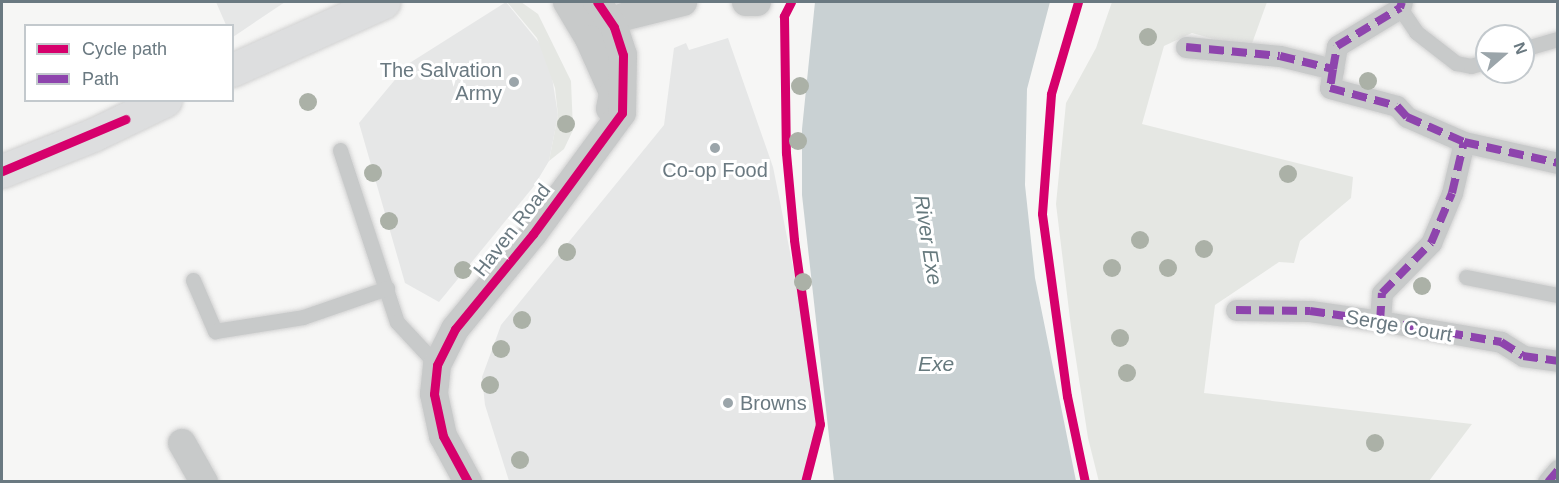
<!DOCTYPE html>
<style>
body{margin:0}
#map{position:relative;width:1559px;height:483px;overflow:hidden;background:#f6f6f5;font-family:Arial,sans-serif}
div>[style]{position:absolute}
[style*='--x']{left:calc(var(--x)*1px);top:calc(var(--y)*1px);width:calc(var(--w)*1px);rotate:calc(var(--a)*1deg)}
.built>*{inset:0;background:#e6e7e7}
.green>*{inset:0;background:#e5e7e3}
.water>*{inset:0;background:#c9d1d3}
.roads{filter:drop-shadow(0 0 2px #d1d1d1) drop-shadow(0 0 2px #d1d1d1)}
.service>*{height:15px;margin:-7.5px;padding:0 7.5px;transform-origin:7.5px;border-radius:7.5px;background:#c8caca}
.pedestrian>*{height:21px;margin:-10.5px;padding:0 10.5px;transform-origin:10.5px;border-radius:10.5px;background:#c8caca}
.minor>*{height:28px;margin:-14px;padding:0 14px;transform-origin:14px;border-radius:14px;background:#c8caca}
.trunk>*{height:33px;margin:-16.5px;padding:0 16.5px;transform-origin:16.5px;border-radius:16.5px;background:#dddedf}
.quiet>*{height:8px;margin-top:-4px;transform-origin:0;background:repeating-linear-gradient(90deg,#8e44ad 0 15px,transparent 0 23px)}
.cycleway>*{height:9px;margin:-4.5px;padding:0 4.5px;transform-origin:4.5px;border-radius:4.5px;background:#d6006c}
.trees>*{width:18px;height:18px;margin:-9px;border-radius:50%;background:#abb1a7}
.dots>*{width:16px;height:16px;translate:-50% -50%;box-sizing:border-box;border:3px solid #fff;border-radius:50%}
span{translate:-50% -50%;white-space:nowrap;text-align:center;line-height:1.15;-webkit-text-stroke:6px #fff;paint-order:stroke}
.poi-label{font-size:20px;color:#6a7981}
.right{translate:-100% -50%;text-align:right}
.left{translate:0 -50%;text-align:left}
.street-label{font-size:20px;color:#6a7981}
.water-label{font-size:21px;color:#66797d;font-style:italic}
.frame{position:absolute;inset:0;border:3px solid #6a7981;pointer-events:none}
.legend{position:absolute;left:24px;top:24px;width:210px;height:78px;box-sizing:border-box;background:#fff;border:2px solid #c3c9cd;margin:0;padding:8px 10px;list-style:none;font-size:18px;color:#6a7981}
.legend li{display:flex;align-items:center;gap:12px;height:30px}
.legend b{width:30px;border:2px solid #c3c9cd}
.north{position:absolute;left:1475px;top:24px;width:60px;height:60px;box-sizing:border-box;background:#fff;border:2px solid #c3c9cd;border-radius:50%;rotate:70deg;font-size:16px;font-weight:700;line-height:24px;text-align:center;color:#6a7981}
.north::after{content:'';display:block;margin:auto;width:21px;height:27px;background:#9ba5aa;clip-path:polygon(50% 0,100% 100%,50% 72%,0 100%)}
</style>
<div id="map">
<div class="built">
<div style="clip-path:polygon(216px 2px,285px 2px,233px 37px,232px 26px,226px 25px)"></div>
<div style="clip-path:polygon(506px 2px,540px 44px,552px 77px,558px 115px,549px 161px,534px 186px,439px 302px,405px 283px,359px 123px,408px 64px)"></div>
<div style="clip-path:polygon(728px 38px,773px 167px,805px 327px,817px 429px,801px 481px,509px 481px,485px 405px,482px 377px,501px 325px,664px 125px,674px 48px,686px 43px,689px 50px)"></div>
</div>
<div class="green">
<div style="clip-path:polygon(507px 2px,521px 2px,538px 14px,571px 81px,573px 130px,564px 149px,549px 161px,558px 115px,555px 88px,537px 38px)"></div>
<div style="clip-path:polygon(1112px 2px,1267px 2px,1250px 49px,1192px 33px,1164px 46px,1142px 124px,1353px 177px,1351px 198px,1300px 241px,1294px 263px,1279px 262px,1215px 305px,1204px 393px,1472px 424px,1429px 481px,1099px 482px,1088px 438px,1071px 327px,1056px 204px,1066px 103px,1096px 48px)"></div>
</div>
<div class="water">
<div style="clip-path:polygon(815px 2px,1050px 2px,1027px 89px,1025px 185px,1035px 278px,1076px 481px,834px 481px,802px 195px,802px 129px)"></div>
</div>
<div class="roads">
<div class="service">
<div style="--x:1400;--y:8;--w:29;--a:56"></div>
<div style="--x:1416;--y:32;--w:51;--a:37.8"></div>
<div style="--x:1456;--y:63;--w:15;--a:11"></div>
<div style="--x:1471;--y:66;--w:17;--a:-17"></div>
<div style="--x:1523;--y:49;--w:36;--a:-16"></div>
<div style="--x:340;--y:150;--w:181;--a:71.7"></div>
<div style="--x:397;--y:322;--w:59;--a:47.1"></div>
<div style="--x:1466;--y:277;--w:94;--a:11.1"></div>
<div style="--x:193;--y:280;--w:56;--a:66.7"></div>
<div style="--x:215;--y:331;--w:89;--a:-9"></div>
<div style="--x:303;--y:317;--w:89;--a:-19"></div>
</div>
<div class="pedestrian">
<div style="--x:1186;--y:47;--w:94;--a:5.5"></div>
<div style="--x:1280;--y:56;--w:55;--a:13.8"></div>
<div style="--x:1333;--y:69;--w:19;--a:99"></div>
<div style="--x:1330;--y:88;--w:69;--a:15"></div>
<div style="--x:1397;--y:106;--w:15;--a:48"></div>
<div style="--x:1407;--y:117;--w:62;--a:23.7"></div>
<div style="--x:1464;--y:142;--w:96;--a:12.6"></div>
<div style="--x:1333;--y:69;--w:23;--a:-80"></div>
<div style="--x:1337;--y:46;--w:74;--a:-31.1"></div>
<div style="--x:1400;--y:8;--w:6;--a:-72"></div>
<div style="--x:1236;--y:310;--w:74;--a:0.8"></div>
<div style="--x:1310;--y:311;--w:71;--a:8.1"></div>
<div style="--x:1380;--y:321;--w:123;--a:9.8"></div>
<div style="--x:1501;--y:342;--w:26;--a:32"></div>
<div style="--x:1523;--y:356;--w:35;--a:8"></div>
<div style="--x:1380;--y:321;--w:28;--a:-86"></div>
<div style="--x:1382;--y:293;--w:70;--a:-45.6"></div>
<div style="--x:1431;--y:243;--w:54;--a:-67.2"></div>
<div style="--x:1452;--y:193;--w:52;--a:-76.8"></div>
<div style="--x:1548;--y:482;--w:16;--a:-50"></div>
</div>
<div class="minor">
<div style="--x:567;--y:2;--w:43;--a:59.3"></div>
<div style="--x:589;--y:39;--w:59;--a:66"></div>
<div style="--x:613;--y:93;--w:16;--a:101"></div>
<div style="--x:746;--y:2;--w:11;--a:0"></div>
<div style="--x:623;--y:17;--w:62;--a:-14"></div>
<div style="--x:182;--y:443;--w:45;--a:60.6"></div>
<div style="--x:468;--y:482;--w:52;--a:-118.5"></div>
<div style="--x:443;--y:436;--w:43;--a:-102.1"></div>
<div style="--x:434;--y:394;--w:29;--a:-84"></div>
<div style="--x:437;--y:365;--w:40;--a:-63.4"></div>
<div style="--x:455;--y:329;--w:123;--a:-50.6"></div>
<div style="--x:533;--y:234;--w:150;--a:-53.7"></div>
<div style="--x:622;--y:113;--w:58;--a:-89"></div>
<div style="--x:623;--y:55;--w:29;--a:-108"></div>
<div style="--x:614;--y:27;--w:30;--a:-124"></div>
</div>
<div class="trunk">
<div style="--x:232;--y:70;--w:166;--a:-24.2"></div>
<div style="--x:2;--y:171;--w:98;--a:-21.6"></div>
<div style="--x:93;--y:135;--w:80;--a:-25.9"></div>
</div>
</div>
<div class="quiet">
<div style="--x:1186;--y:47;--w:94;--a:5.5"></div>
<div style="--x:1280;--y:56;--w:55;--a:13.8"></div>
<div style="--x:1333;--y:69;--w:19;--a:99"></div>
<div style="--x:1330;--y:88;--w:69;--a:15"></div>
<div style="--x:1397;--y:106;--w:15;--a:48"></div>
<div style="--x:1407;--y:117;--w:62;--a:23.7"></div>
<div style="--x:1464;--y:142;--w:96;--a:12.6"></div>
<div style="--x:1333;--y:69;--w:23;--a:-80"></div>
<div style="--x:1337;--y:46;--w:74;--a:-31.1"></div>
<div style="--x:1400;--y:8;--w:6;--a:-72"></div>
<div style="--x:1236;--y:310;--w:74;--a:0.8"></div>
<div style="--x:1310;--y:311;--w:71;--a:8.1"></div>
<div style="--x:1380;--y:321;--w:123;--a:9.8"></div>
<div style="--x:1501;--y:342;--w:26;--a:32"></div>
<div style="--x:1523;--y:356;--w:35;--a:8"></div>
<div style="--x:1380;--y:321;--w:28;--a:-86"></div>
<div style="--x:1382;--y:293;--w:70;--a:-45.6"></div>
<div style="--x:1431;--y:243;--w:54;--a:-67.2"></div>
<div style="--x:1452;--y:193;--w:52;--a:-76.8"></div>
<div style="--x:1548;--y:482;--w:16;--a:-50"></div>
</div>
<div class="cycleway">
<div style="--x:791;--y:2;--w:16;--a:117"></div>
<div style="--x:784;--y:16;--w:137;--a:89.2"></div>
<div style="--x:786;--y:153;--w:87;--a:84.7"></div>
<div style="--x:794;--y:240;--w:186;--a:82"></div>
<div style="--x:820;--y:424;--w:60;--a:104.5"></div>
<div style="--x:1078;--y:2;--w:96;--a:106.4"></div>
<div style="--x:1051;--y:94;--w:120;--a:94.3"></div>
<div style="--x:1042;--y:214;--w:184;--a:82.2"></div>
<div style="--x:1067;--y:396;--w:88;--a:78.2"></div>
<div style="--x:2;--y:171;--w:134;--a:-22.8"></div>
<div style="--x:468;--y:482;--w:52;--a:-118.5"></div>
<div style="--x:443;--y:436;--w:43;--a:-102.1"></div>
<div style="--x:434;--y:394;--w:29;--a:-84"></div>
<div style="--x:437;--y:365;--w:40;--a:-63.4"></div>
<div style="--x:455;--y:329;--w:123;--a:-50.6"></div>
<div style="--x:533;--y:234;--w:150;--a:-53.7"></div>
<div style="--x:622;--y:113;--w:58;--a:-89"></div>
<div style="--x:623;--y:55;--w:29;--a:-108"></div>
<div style="--x:614;--y:27;--w:30;--a:-124"></div>
</div>
<div class="trees">
<div style="left:1148px;top:37px"></div>
<div style="left:1368px;top:81px"></div>
<div style="left:800px;top:86px"></div>
<div style="left:308px;top:102px"></div>
<div style="left:566px;top:124px"></div>
<div style="left:798px;top:141px"></div>
<div style="left:373px;top:173px"></div>
<div style="left:1288px;top:174px"></div>
<div style="left:389px;top:221px"></div>
<div style="left:1140px;top:240px"></div>
<div style="left:1204px;top:249px"></div>
<div style="left:567px;top:252px"></div>
<div style="left:1112px;top:268px"></div>
<div style="left:1168px;top:268px"></div>
<div style="left:463px;top:270px"></div>
<div style="left:803px;top:282px"></div>
<div style="left:1422px;top:286px"></div>
<div style="left:522px;top:320px"></div>
<div style="left:1120px;top:338px"></div>
<div style="left:501px;top:349px"></div>
<div style="left:1127px;top:373px"></div>
<div style="left:490px;top:385px"></div>
<div style="left:1375px;top:443px"></div>
<div style="left:520px;top:460px"></div>
</div>
<div class="dots">
<div style="left:514px;top:82px;background:#9ba5aa"></div>
<div style="left:715px;top:148px;background:#9ba5aa"></div>
<div style="left:728px;top:403px;background:#9ba5aa"></div>
</div>
<div class="poi-label">
<span class="right" style="left:502px;top:82px">The Salvation<br>Army</span>
<span style="left:715px;top:170px">Co-op Food</span>
<span class="left" style="left:740px;top:403px">Browns</span>
</div>
<div class="street-label">
<span style="left:512px;top:230px;rotate:-52deg">Haven Road</span>
<span style="left:1399px;top:326px;rotate:10deg">Serge Court</span>
</div>
<div class="water-label">
<span style="left:928px;top:240px;rotate:81deg">River Exe</span>
<span style="left:936px;top:364px">Exe</span>
</div>
<div class="frame"></div>
<ul class="legend">
<li><b style="height:8px;background:#d6006c"></b>Cycle path</li>
<li><b style="height:8px;background:#8e44ad"></b>Path</li>
</ul>
<div class="north">N</div>
</div>
